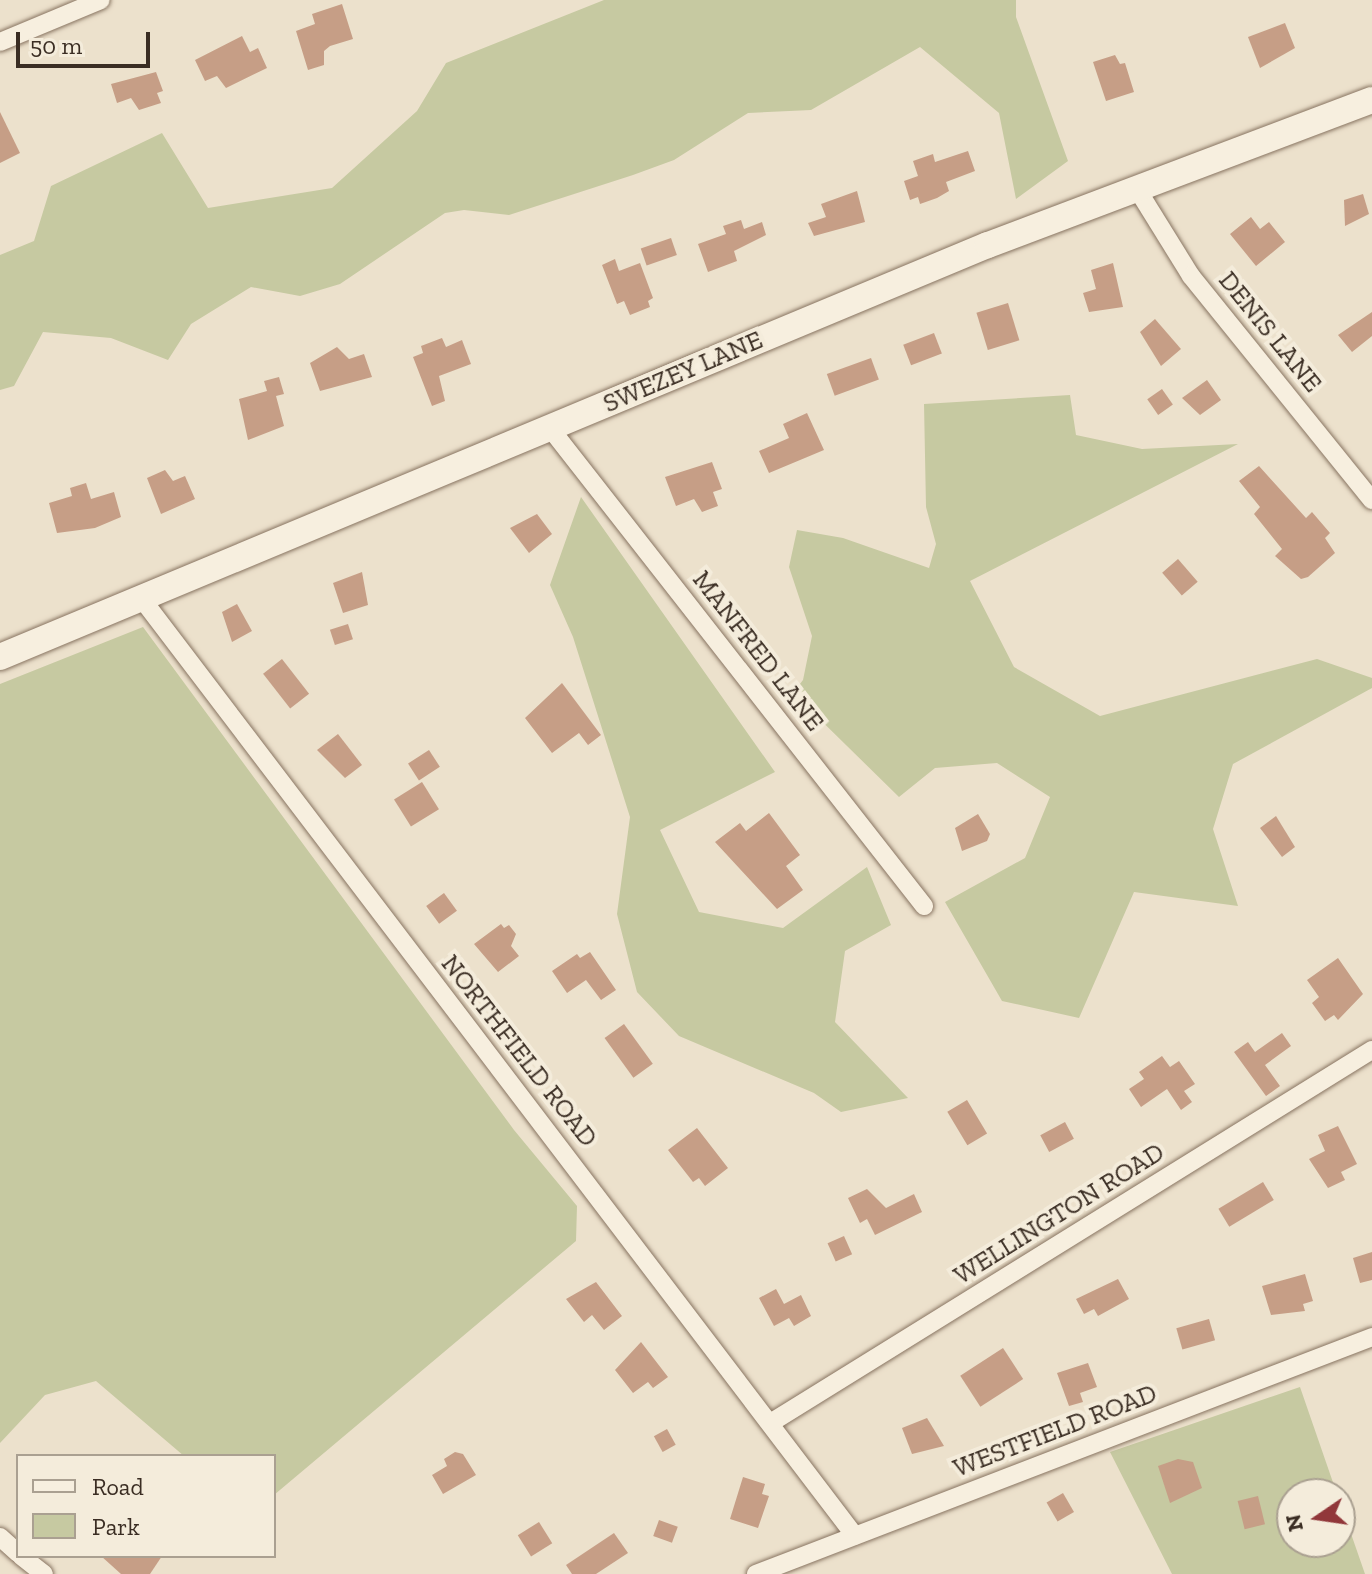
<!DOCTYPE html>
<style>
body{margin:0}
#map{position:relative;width:1372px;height:1574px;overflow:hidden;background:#ece1cc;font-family:"Zilla Slab",serif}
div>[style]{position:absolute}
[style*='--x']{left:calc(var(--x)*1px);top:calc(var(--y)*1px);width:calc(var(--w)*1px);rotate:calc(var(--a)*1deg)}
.green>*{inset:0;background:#c6c9a1}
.building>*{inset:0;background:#c69e86;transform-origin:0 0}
.roads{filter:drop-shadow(0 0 2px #887461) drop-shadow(0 0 2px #887461)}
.street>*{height:18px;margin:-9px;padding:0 9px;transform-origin:9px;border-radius:9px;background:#f7efdf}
.secondary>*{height:26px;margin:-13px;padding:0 13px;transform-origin:13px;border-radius:13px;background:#f7efdf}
span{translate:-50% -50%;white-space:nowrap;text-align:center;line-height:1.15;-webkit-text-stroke:8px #f4ecdb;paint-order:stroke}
.street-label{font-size:26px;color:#3a2d23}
.legend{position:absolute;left:16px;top:1454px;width:260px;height:104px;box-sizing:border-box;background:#f4ecdb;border:2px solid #aaa091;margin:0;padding:10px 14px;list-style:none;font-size:24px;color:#3a2d23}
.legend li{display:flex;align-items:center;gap:16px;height:40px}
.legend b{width:40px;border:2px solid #aaa091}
.north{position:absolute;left:1276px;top:1478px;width:80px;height:80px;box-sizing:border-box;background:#f4ecdb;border:2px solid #aaa091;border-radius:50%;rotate:257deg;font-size:22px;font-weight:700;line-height:32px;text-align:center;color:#3a2d23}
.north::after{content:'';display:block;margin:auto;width:28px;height:36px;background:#91373a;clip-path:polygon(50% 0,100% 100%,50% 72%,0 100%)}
.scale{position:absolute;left:16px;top:32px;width:134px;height:36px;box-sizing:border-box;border:4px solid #3a2d23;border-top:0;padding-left:10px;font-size:24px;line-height:28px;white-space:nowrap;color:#3a2d23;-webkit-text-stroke:6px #f4ecdb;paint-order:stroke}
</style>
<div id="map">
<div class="green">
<div style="clip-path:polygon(604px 0,1016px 0,1016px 17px,1068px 161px,1016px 199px,999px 113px,920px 47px,811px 110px,748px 113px,674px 160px,633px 175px,509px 215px,464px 210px,445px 213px,340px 284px,300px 296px,251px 287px,191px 324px,168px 360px,111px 338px,43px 332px,14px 386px,0 390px,0 255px,34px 241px,51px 186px,162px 133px,208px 208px,332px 188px,417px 111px,446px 63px)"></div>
<div style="clip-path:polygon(1070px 395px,1076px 435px,1142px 449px,1238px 444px,970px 581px,1014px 667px,1100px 716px,1317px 659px,1372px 678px,1372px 688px,1233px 764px,1213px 829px,1238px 906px,1134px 892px,1079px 1018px,1002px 1001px,945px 902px,1025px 858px,1050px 797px,997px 763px,935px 768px,899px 797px,793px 693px,803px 680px,812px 636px,789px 567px,797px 530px,843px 538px,929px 568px,936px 544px,926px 507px,924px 404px)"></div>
<div style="clip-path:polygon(581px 497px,775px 772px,660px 830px,699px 912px,783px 928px,867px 867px,891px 925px,845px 951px,835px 1022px,908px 1098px,841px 1112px,814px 1093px,679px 1036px,637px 992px,617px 914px,630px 817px,573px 637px,550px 585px)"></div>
<div style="clip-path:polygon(143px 627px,514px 1130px,577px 1206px,576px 1241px,274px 1495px,274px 1456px,184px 1456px,96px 1381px,45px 1395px,0 1443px,0 684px)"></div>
<div style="clip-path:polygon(1300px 1387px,1337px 1494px,1292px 1494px,1292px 1542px,1340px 1542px,1340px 1502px,1365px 1574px,1172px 1574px,1110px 1452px)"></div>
</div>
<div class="building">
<div style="clip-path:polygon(342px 4px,353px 39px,330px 46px,324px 51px,324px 65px,308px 70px,296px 31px,315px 24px,312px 14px)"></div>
<div style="clip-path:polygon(1285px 23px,1295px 48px,1260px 68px,1248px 37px)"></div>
<div style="clip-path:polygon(242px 36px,250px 52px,258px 48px,267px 68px,226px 88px,217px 76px,205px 81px,195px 60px)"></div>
<div style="clip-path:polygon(1115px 55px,1120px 64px,1125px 63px,1134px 92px,1106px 101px,1093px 62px)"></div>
<div style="clip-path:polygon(156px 72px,163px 91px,157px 93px,161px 103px,139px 110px,131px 98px,117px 103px,111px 84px)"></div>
<div style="clip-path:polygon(0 112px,20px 153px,0 163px)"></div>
<div style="clip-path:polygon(968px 151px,975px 171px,946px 182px,949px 191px,937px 198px,920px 204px,918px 197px,910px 200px,904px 181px,918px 176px,913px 161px,933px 154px,935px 162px)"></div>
<div style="clip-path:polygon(857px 191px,865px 222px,814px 236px,808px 223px,826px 217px,821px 204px)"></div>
<div style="clip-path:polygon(1363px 194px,1369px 214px,1345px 226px,1344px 200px)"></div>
<div style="clip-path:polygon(1251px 217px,1260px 229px,1269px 222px,1285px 242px,1256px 266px,1230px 234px)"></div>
<div style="clip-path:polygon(741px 220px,744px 229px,762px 222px,766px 235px,734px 251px,737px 261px,708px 272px,698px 244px,726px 234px,723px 226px)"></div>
<div style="left:671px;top:238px;width:18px;height:32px;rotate:71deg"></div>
<div style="clip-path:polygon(615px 259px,619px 271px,640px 263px,653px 298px,648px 301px,650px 307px,630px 315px,624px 301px,617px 304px,602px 265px)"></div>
<div style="clip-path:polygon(1113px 263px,1123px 307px,1089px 312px,1083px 293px,1096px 289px,1091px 270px)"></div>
<div style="left:1008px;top:303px;width:39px;height:33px;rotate:73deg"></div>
<div style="clip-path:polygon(1372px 312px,1372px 336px,1352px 352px,1338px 335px)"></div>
<div style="clip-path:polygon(1155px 319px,1181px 349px,1161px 366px,1140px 332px)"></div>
<div style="left:934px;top:333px;width:22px;height:33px;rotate:69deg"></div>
<div style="clip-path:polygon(442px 338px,446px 347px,462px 340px,471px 364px,439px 376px,445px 401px,432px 406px,413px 357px,423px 353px,421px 346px)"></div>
<div style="clip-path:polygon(337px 347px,349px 359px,364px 354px,372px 377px,320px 391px,310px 363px)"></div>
<div style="left:871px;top:358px;width:23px;height:47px;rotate:70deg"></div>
<div style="clip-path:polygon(279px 377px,284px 394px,276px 396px,284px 426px,248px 440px,239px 399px,267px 391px,264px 381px)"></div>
<div style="clip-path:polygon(1207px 380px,1221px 400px,1200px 415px,1182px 398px)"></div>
<div style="left:1162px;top:389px;width:19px;height:18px;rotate:55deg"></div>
<div style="clip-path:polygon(807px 413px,824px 450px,769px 473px,759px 451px,789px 438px,783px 424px)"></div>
<div style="clip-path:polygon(712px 462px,722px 489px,713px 492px,718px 506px,702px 512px,694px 499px,676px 506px,665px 477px)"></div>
<div style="clip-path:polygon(1259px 466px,1306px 518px,1312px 512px,1330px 533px,1325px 538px,1335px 553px,1308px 577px,1301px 579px,1275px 556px,1282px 549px,1254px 514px,1260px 507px,1239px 481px)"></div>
<div style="clip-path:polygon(165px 470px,173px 481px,185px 476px,195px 499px,161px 514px,147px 478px)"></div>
<div style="clip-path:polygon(86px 483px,91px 499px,114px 492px,121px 517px,95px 528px,57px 533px,49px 503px,72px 496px,70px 488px)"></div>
<div style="clip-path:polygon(537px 514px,552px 534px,529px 553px,510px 528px)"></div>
<div style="left:1178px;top:559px;width:30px;height:21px;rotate:49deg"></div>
<div style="clip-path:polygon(362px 572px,368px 605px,343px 613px,333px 583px)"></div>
<div style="clip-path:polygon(237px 604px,252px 631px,232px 642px,222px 612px)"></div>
<div style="left:348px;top:624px;width:16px;height:19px;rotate:72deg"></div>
<div style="left:282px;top:659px;width:44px;height:24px;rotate:52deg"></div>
<div style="clip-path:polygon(562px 683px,601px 735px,588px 745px,579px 733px,552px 753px,525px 718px)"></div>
<div style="clip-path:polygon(338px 734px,362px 765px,345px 778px,317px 750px)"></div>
<div style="left:429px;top:750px;width:20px;height:25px;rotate:57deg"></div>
<div style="left:422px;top:782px;width:32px;height:33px;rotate:58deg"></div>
<div style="clip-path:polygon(769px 813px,800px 855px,786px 866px,803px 890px,777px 909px,715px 842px,740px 823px,746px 831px)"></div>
<div style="clip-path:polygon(978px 814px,990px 834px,987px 841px,962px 851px,955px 828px)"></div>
<div style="clip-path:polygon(1276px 816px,1295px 847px,1282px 857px,1260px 828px)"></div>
<div style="left:444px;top:893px;width:22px;height:22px;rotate:54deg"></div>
<div style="clip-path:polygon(501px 924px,504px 928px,509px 925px,516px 934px,511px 946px,519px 956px,498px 972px,474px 944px)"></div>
<div style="clip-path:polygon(590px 952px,616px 990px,601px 1000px,586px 980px,567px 993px,552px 971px,577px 954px,580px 958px)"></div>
<div style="clip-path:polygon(1338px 958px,1363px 994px,1338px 1020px,1334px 1015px,1325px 1021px,1312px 1003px,1319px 997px,1307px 980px)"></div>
<div style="left:624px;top:1024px;width:49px;height:24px;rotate:54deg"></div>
<div style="clip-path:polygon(1282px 1033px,1291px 1046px,1265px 1065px,1280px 1086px,1266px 1096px,1234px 1052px,1248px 1042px,1255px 1052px)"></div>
<div style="clip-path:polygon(1162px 1056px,1170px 1067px,1179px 1061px,1195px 1084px,1184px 1091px,1192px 1102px,1181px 1110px,1167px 1089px,1141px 1107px,1129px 1089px,1144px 1079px,1139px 1072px)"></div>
<div style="left:967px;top:1100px;width:39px;height:23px;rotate:59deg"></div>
<div style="left:1065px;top:1122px;width:19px;height:28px;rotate:62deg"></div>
<div style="clip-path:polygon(1338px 1126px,1357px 1164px,1341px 1172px,1345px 1180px,1328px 1188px,1309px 1159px,1325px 1151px,1318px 1135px)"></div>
<div style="clip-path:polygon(697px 1128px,728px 1168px,705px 1186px,699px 1178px,693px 1182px,668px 1150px)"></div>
<div style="left:1263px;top:1182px;width:21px;height:52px;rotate:59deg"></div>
<div style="clip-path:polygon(867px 1189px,886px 1208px,914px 1194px,922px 1212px,875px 1235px,867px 1219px,860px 1223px,848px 1198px)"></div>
<div style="left:844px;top:1236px;width:20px;height:18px;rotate:66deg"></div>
<div style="clip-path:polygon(1372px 1252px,1372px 1280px,1360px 1283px,1353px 1258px)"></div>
<div style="clip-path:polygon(1305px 1274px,1313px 1301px,1303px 1304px,1305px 1311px,1271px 1315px,1262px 1286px)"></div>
<div style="clip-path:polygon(1118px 1279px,1129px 1299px,1098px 1316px,1094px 1309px,1084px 1314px,1076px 1299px)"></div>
<div style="clip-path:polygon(596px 1282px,622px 1316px,604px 1330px,592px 1315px,584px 1322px,566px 1299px)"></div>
<div style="clip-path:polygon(776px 1289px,784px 1304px,801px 1295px,811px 1316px,794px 1326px,789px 1318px,774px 1326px,759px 1298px)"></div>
<div style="left:1209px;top:1319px;width:22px;height:34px;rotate:74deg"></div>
<div style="clip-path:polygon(641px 1342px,668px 1377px,653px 1388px,648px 1382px,633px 1393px,615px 1370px)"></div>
<div style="left:1003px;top:1348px;width:37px;height:51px;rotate:57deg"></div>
<div style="clip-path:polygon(1088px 1363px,1097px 1387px,1080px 1393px,1083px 1402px,1069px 1406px,1057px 1373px)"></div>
<div style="clip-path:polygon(927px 1418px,944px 1446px,912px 1454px,902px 1428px)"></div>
<div style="left:667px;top:1429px;width:18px;height:15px;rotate:61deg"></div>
<div style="clip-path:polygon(455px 1452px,463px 1454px,476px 1475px,443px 1494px,432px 1475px,447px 1466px,444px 1459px)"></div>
<div style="clip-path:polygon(1178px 1459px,1193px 1462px,1202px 1488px,1170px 1503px,1158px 1466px)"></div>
<div style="clip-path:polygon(743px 1477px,765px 1484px,762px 1494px,769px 1496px,758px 1528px,730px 1519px)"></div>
<div style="left:1063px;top:1493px;width:22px;height:19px;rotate:60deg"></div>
<div style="left:1258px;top:1496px;width:29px;height:21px;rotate:76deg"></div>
<div style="left:659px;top:1520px;width:20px;height:17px;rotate:20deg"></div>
<div style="left:539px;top:1522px;width:25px;height:25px;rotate:58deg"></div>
<div style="clip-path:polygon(614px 1533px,628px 1553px,596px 1574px,572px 1574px,566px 1565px)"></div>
<div style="clip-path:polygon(101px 1556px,162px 1556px,150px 1574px,121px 1574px)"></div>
</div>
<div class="roads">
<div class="street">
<div style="--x:0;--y:42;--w:109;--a:-22.6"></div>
<div style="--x:1137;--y:189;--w:102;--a:58.2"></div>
<div style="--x:1191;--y:276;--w:288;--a:51.1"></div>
<div style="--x:550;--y:428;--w:607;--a:51.96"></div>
<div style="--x:142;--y:599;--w:1177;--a:52.73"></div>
<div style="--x:772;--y:1422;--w:706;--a:-31.8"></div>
<div style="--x:0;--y:1537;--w:24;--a:42"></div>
<div style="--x:21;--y:1556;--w:29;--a:38"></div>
<div style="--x:756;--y:1574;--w:660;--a:-21.04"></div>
</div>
<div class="secondary">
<div style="--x:0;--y:657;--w:1070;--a:-22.64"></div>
<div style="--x:988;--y:245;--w:410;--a:-20.7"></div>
</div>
</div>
<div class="street-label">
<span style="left:1270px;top:332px;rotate:51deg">DENIS LANE</span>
<span style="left:683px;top:372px;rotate:-23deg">SWEZEY LANE</span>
<span style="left:758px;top:651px;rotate:52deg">MANFRED LANE</span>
<span style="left:519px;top:1051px;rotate:52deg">NORTHFIELD ROAD</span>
<span style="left:1059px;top:1214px;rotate:-32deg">WELLINGTON ROAD</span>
<span style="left:1055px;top:1431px;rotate:-21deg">WESTFIELD ROAD</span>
</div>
<ul class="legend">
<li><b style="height:10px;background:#f7efdf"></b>Road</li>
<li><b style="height:22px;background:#c6c9a1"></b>Park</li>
</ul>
<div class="north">N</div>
<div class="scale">50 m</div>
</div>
